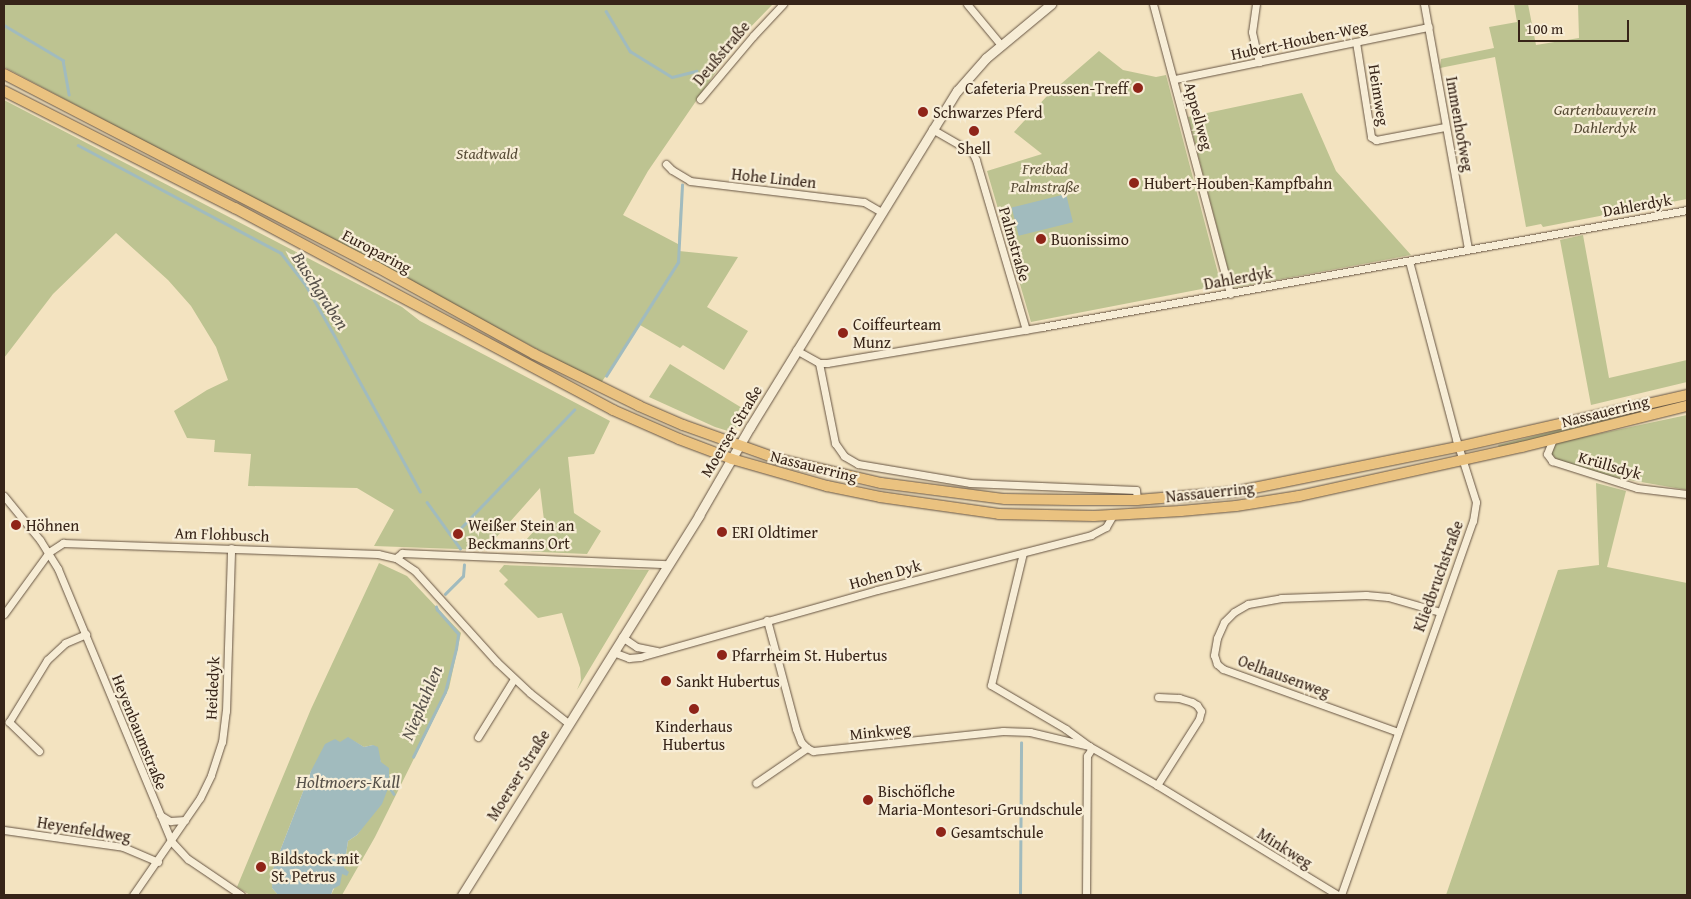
<!DOCTYPE html>
<meta charset="utf-8">
<style>
body{margin:0}
#map{position:relative;width:1691px;height:899px;overflow:hidden;background:#f3e3c0;font-family:"Gentium Book Plus",serif}
div>[style]{position:absolute}
[style*='--x']{left:calc(var(--x)*1px);top:calc(var(--y)*1px);width:calc(var(--w)*1px);rotate:calc(var(--a)*1deg)}
.green>*{inset:0;background:#bdc391}
.water>*{inset:0;background:#a1bbbe;transform-origin:0 0}
.stream>*{height:2.5px;margin:-1.25px;padding:0 1.25px;transform-origin:1.25px;border-radius:1.25px;background:#a1bbbe}
.roads{filter:drop-shadow(0 0 1px #665442) drop-shadow(0 0 1px #665442)}
.minor>*{height:7px;margin:-3.5px;padding:0 3.5px;transform-origin:3.5px;border-radius:3.5px;background:#f7edd6}
.secondary>*{height:9px;margin:-4.5px;padding:0 4.5px;transform-origin:4.5px;border-radius:4.5px;background:#f7edd6}
.primary>*{height:10px;margin:-5px;padding:0 5px;transform-origin:5px;border-radius:5px;background:#eac280}
.dots>*{width:14px;height:14px;translate:-50% -50%;box-sizing:border-box;border:2px solid #f7edd6;border-radius:50%}
span{translate:-50% -50%;white-space:nowrap;text-align:center;line-height:1.15;-webkit-text-stroke:4.5px #f7edd6;paint-order:stroke}
.street-label{font-size:16px;color:#372418}
.poi-label{font-size:16px;color:#372418}
.right{translate:-100% -50%;text-align:right}
.left{translate:0 -50%;text-align:left}
.park-label{font-size:16px;color:#584c36;font-style:italic}
.water-label{font-size:18px;color:#57514a;font-style:italic}
.frame{position:absolute;inset:0;border:5px solid #372418;pointer-events:none}
.scale{position:absolute;left:1518px;top:20px;width:111px;height:22px;box-sizing:border-box;border:2px solid #372418;border-top:0;padding-left:6px;font-size:15px;line-height:18px;white-space:nowrap;color:#372418;-webkit-text-stroke:4px #f7edd6;paint-order:stroke}
</style>
<div id="map">
<div class="green">
<div style="clip-path:polygon(4px 4px,773px 4px,738px 40px,648px 171px,623px 215px,678px 244px,681px 188px,679px 251px,738px 257px,707px 307px,748px 331px,724px 370px,683px 345px,680px 348px,640px 325px,601px 383px,4px 67px)"></div>
<div style="clip-path:polygon(1514px 4px,1528px 4px,1536px 45px,1579px 38px,1578px 4px,1687px 4px,1687px 199px,1543px 227px,1541px 224px,1526px 227px,1495px 57px,1440px 68px,1441px 59px,1494px 48px,1489px 27px,1517px 22px)"></div>
<div style="clip-path:polygon(1099px 51px,1123px 70px,1156px 77px,1166px 75px,1219px 277px,1212px 287px,1031px 322px,987px 171px,1042px 154px,1014px 132px,1047px 96px)"></div>
<div style="clip-path:polygon(1302px 93px,1336px 171px,1411px 255px,1233px 288px,1188px 117px)"></div>
<div style="clip-path:polygon(4px 100px,377px 294px,402px 307px,420px 321px,610px 421px,594px 454px,568px 457px,574px 513px,601px 531px,587px 554px,516px 551px,544px 520px,540px 488px,485px 550px,374px 546px,394px 510px,357px 488px,248px 486px,251px 454px,214px 452px,215px 440px,187px 438px,174px 411px,207px 390px,228px 380px,216px 347px,191px 306px,168px 280px,116px 233px,53px 294px,4px 358px)"></div>
<div style="clip-path:polygon(1583px 235px,1609px 378px,1687px 360px,1687px 382px,1591px 405px,1560px 240px)"></div>
<div style="clip-path:polygon(670px 364px,747px 411px,736px 428px,728px 431px,715px 427px,649px 397px)"></div>
<div style="clip-path:polygon(1687px 397px,1687px 403px,1499px 447px,1498px 445px)"></div>
<div style="clip-path:polygon(1687px 415px,1687px 490px,1601px 475px,1558px 460px,1550px 453px,1555px 443px)"></div>
<div style="clip-path:polygon(1596px 483px,1626px 491px,1607px 567px,1687px 583px,1687px 895px,1446px 895px,1558px 570px,1599px 565px)"></div>
<div style="clip-path:polygon(379px 563px,407px 576px,461px 633px,449px 688px,375px 837px,342px 895px,331px 895px,344px 868px,348px 841px,357px 835px,368px 819px,381px 762px,373px 745px,364px 747px,348px 738px,311px 771px,273px 869px,272px 888px,278px 895px,250px 895px,237px 887px,311px 709px)"></div>
<div style="clip-path:polygon(504px 565px,649px 570px,577px 690px,581px 680px,580px 668px,562px 613px,538px 618px,504px 584px,508px 580px,499px 571px)"></div>
</div>
<div class="water">
<div style="left:1066px;top:194px;width:29px;height:56px;rotate:76deg"></div>
<div style="clip-path:polygon(348px 737px,364px 747px,373px 745px,378px 747px,381px 762px,389px 768px,389px 786px,382px 804px,357px 835px,348px 841px,344px 868px,349px 872px,347px 876px,342px 874px,340px 885px,333px 889px,331px 895px,278px 895px,272px 888px,273px 869px,311px 771px,325px 744px,335px 739px,340px 742px)"></div>
</div>
<div class="stream">
<div style="--x:606;--y:11;--w:47;--a:59"></div>
<div style="--x:630;--y:51;--w:49;--a:31.8"></div>
<div style="--x:672;--y:77;--w:25;--a:-14"></div>
<div style="--x:4;--y:25;--w:69;--a:30.7"></div>
<div style="--x:63;--y:60;--w:35;--a:80"></div>
<div style="--x:78;--y:145;--w:230;--a:28"></div>
<div style="--x:281;--y:253;--w:37;--a:52"></div>
<div style="--x:304;--y:282;--w:56;--a:60.3"></div>
<div style="--x:332;--y:331;--w:183;--a:61.2"></div>
<div style="--x:606;--y:376;--w:135;--a:-57.7"></div>
<div style="--x:678;--y:262;--w:77;--a:-87"></div>
<div style="--x:427;--y:502;--w:57;--a:54.3"></div>
<div style="--x:453;--y:536;--w:175;--a:-46.2"></div>
<div style="--x:445;--y:594;--w:25;--a:-45"></div>
<div style="--x:463;--y:576;--w:11;--a:-85"></div>
<div style="--x:413;--y:757;--w:72;--a:-63.8"></div>
<div style="--x:445;--y:692;--w:44;--a:-75.7"></div>
<div style="--x:456;--y:649;--w:15;--a:-82"></div>
<div style="--x:458;--y:634;--w:32;--a:-131"></div>
<div style="--x:437;--y:610;--w:3;--a:-108"></div>
<div style="--x:389;--y:786;--w:9;--a:58"></div>
<div style="--x:1020;--y:895;--w:152;--a:-89.6"></div>
</div>
<div class="roads">
<div class="minor">
<div style="--x:967;--y:4;--w:53;--a:50.3"></div>
<div style="--x:1153;--y:4;--w:300;--a:75.1"></div>
<div style="--x:1256;--y:4;--w:28;--a:98"></div>
<div style="--x:1252;--y:32;--w:31;--a:77"></div>
<div style="--x:1424;--y:4;--w:249;--a:79.8"></div>
<div style="--x:1356;--y:42;--w:96;--a:81"></div>
<div style="--x:1371;--y:137;--w:6;--a:31"></div>
<div style="--x:1376;--y:140;--w:70;--a:-10.7"></div>
<div style="--x:1175;--y:79;--w:259;--a:-11.6"></div>
<div style="--x:700;--y:99;--w:82;--a:-49.9"></div>
<div style="--x:753;--y:36;--w:44;--a:-46.8"></div>
<div style="--x:932;--y:129;--w:46;--a:29.9"></div>
<div style="--x:972;--y:152;--w:9;--a:63"></div>
<div style="--x:976;--y:160;--w:177;--a:73.6"></div>
<div style="--x:666;--y:164;--w:8;--a:45"></div>
<div style="--x:672;--y:170;--w:21;--a:31"></div>
<div style="--x:690;--y:181;--w:175;--a:6.9"></div>
<div style="--x:864;--y:202;--w:20;--a:30"></div>
<div style="--x:796;--y:350;--w:26;--a:29"></div>
<div style="--x:819;--y:363;--w:8;--a:0"></div>
<div style="--x:827;--y:363;--w:218;--a:-9.5"></div>
<div style="--x:1042;--y:327;--w:656;--a:-10.28"></div>
<div style="--x:819;--y:363;--w:82;--a:78.7"></div>
<div style="--x:835;--y:443;--w:16;--a:55"></div>
<div style="--x:844;--y:456;--w:16;--a:30"></div>
<div style="--x:858;--y:464;--w:114;--a:9.6"></div>
<div style="--x:970;--y:483;--w:166;--a:2.4"></div>
<div style="--x:1136;--y:490;--w:10;--a:84"></div>
<div style="--x:1553;--y:439;--w:16;--a:112"></div>
<div style="--x:1547;--y:454;--w:9;--a:54"></div>
<div style="--x:1552;--y:461;--w:89;--a:17.6"></div>
<div style="--x:1637;--y:488;--w:50;--a:6.8"></div>
<div style="--x:4;--y:496;--w:57;--a:50.7"></div>
<div style="--x:40;--y:540;--w:34;--a:58"></div>
<div style="--x:58;--y:569;--w:295;--a:67.4"></div>
<div style="--x:171;--y:841;--w:25;--a:47"></div>
<div style="--x:188;--y:859;--w:64;--a:34.2"></div>
<div style="--x:396;--y:558;--w:8;--a:-40"></div>
<div style="--x:402;--y:553;--w:266;--a:2.4"></div>
<div style="--x:4;--y:614;--w:77;--a:-54"></div>
<div style="--x:49;--y:552;--w:17;--a:-33"></div>
<div style="--x:63;--y:543;--w:315;--a:2"></div>
<div style="--x:378;--y:554;--w:18;--a:13"></div>
<div style="--x:396;--y:558;--w:23;--a:34"></div>
<div style="--x:415;--y:571;--w:122;--a:48"></div>
<div style="--x:497;--y:662;--w:45;--a:43.2"></div>
<div style="--x:530;--y:693;--w:48;--a:38.3"></div>
<div style="--x:767;--y:620;--w:113;--a:75.1"></div>
<div style="--x:796;--y:729;--w:14;--a:69"></div>
<div style="--x:801;--y:742;--w:8;--a:45"></div>
<div style="--x:807;--y:748;--w:7;--a:27"></div>
<div style="--x:813;--y:751;--w:191;--a:-6"></div>
<div style="--x:1003;--y:731;--w:27;--a:2"></div>
<div style="--x:1030;--y:732;--w:61;--a:13.3"></div>
<div style="--x:1089;--y:746;--w:29;--a:-144"></div>
<div style="--x:1066;--y:729;--w:87;--a:-149.6"></div>
<div style="--x:991;--y:685;--w:136;--a:-76.4"></div>
<div style="--x:622;--y:637;--w:18;--a:34"></div>
<div style="--x:637;--y:647;--w:20;--a:11"></div>
<div style="--x:613;--y:652;--w:17;--a:21"></div>
<div style="--x:629;--y:658;--w:11;--a:-5"></div>
<div style="--x:640;--y:657;--w:246;--a:-15.8"></div>
<div style="--x:877;--y:590;--w:221;--a:-14.4"></div>
<div style="--x:1091;--y:535;--w:17;--a:-28"></div>
<div style="--x:1106;--y:527;--w:14;--a:-60"></div>
<div style="--x:1398;--y:732;--w:186;--a:-160.2"></div>
<div style="--x:1223;--y:669;--w:8;--a:-140"></div>
<div style="--x:1217;--y:664;--w:9;--a:-108"></div>
<div style="--x:1214;--y:655;--w:17;--a:-80"></div>
<div style="--x:1217;--y:638;--w:17;--a:-66"></div>
<div style="--x:1224;--y:622;--w:14;--a:-45"></div>
<div style="--x:1234;--y:612;--w:16;--a:-30"></div>
<div style="--x:1248;--y:604;--w:34;--a:-10"></div>
<div style="--x:1281;--y:598;--w:85;--a:-2"></div>
<div style="--x:1366;--y:595;--w:22;--a:5"></div>
<div style="--x:1388;--y:597;--w:54;--a:16.1"></div>
<div style="--x:478;--y:737;--w:68;--a:-58.2"></div>
<div style="--x:1089;--y:746;--w:78;--a:29.8"></div>
<div style="--x:1157;--y:785;--w:212;--a:31.3"></div>
<div style="--x:39;--y:751;--w:42;--a:-136"></div>
<div style="--x:9;--y:722;--w:73;--a:-58.5"></div>
<div style="--x:47;--y:660;--w:25;--a:-43"></div>
<div style="--x:65;--y:643;--w:23;--a:-23"></div>
<div style="--x:756;--y:783;--w:62;--a:-34.5"></div>
<div style="--x:1157;--y:785;--w:78;--a:-57.5"></div>
<div style="--x:1199;--y:719;--w:8;--a:-76"></div>
<div style="--x:1201;--y:711;--w:7;--a:-124"></div>
<div style="--x:1197;--y:705;--w:6;--a:-149"></div>
<div style="--x:1192;--y:702;--w:14;--a:-163"></div>
<div style="--x:1179;--y:698;--w:21;--a:-177"></div>
<div style="--x:160;--y:815;--w:12;--a:31"></div>
<div style="--x:170;--y:821;--w:15;--a:-4"></div>
<div style="--x:4;--y:830;--w:120;--a:8.1"></div>
<div style="--x:123;--y:847;--w:38;--a:23"></div>
<div style="--x:133;--y:895;--w:118;--a:-55.4"></div>
<div style="--x:200;--y:798;--w:25;--a:-64"></div>
<div style="--x:211;--y:775;--w:35;--a:-72"></div>
<div style="--x:222;--y:742;--w:31;--a:-83"></div>
<div style="--x:226;--y:711;--w:163;--a:-88.2"></div>
<div style="--x:1086;--y:895;--w:139;--a:-89.6"></div>
<div style="--x:1087;--y:756;--w:9;--a:-58"></div>
<div style="--x:1341;--y:895;--w:397;--a:-70.6"></div>
<div style="--x:1473;--y:521;--w:19;--a:-81"></div>
<div style="--x:1476;--y:502;--w:66;--a:-107.6"></div>
<div style="--x:1456;--y:439;--w:184;--a:-104.8"></div>
</div>
<div class="secondary">
<div style="--x:462;--y:895;--w:448;--a:-58"></div>
<div style="--x:699;--y:515;--w:102;--a:-59.9"></div>
<div style="--x:750;--y:427;--w:395;--a:-58.4"></div>
<div style="--x:957;--y:91;--w:44;--a:-48.7"></div>
<div style="--x:986;--y:58;--w:85;--a:-39.7"></div>
</div>
<div class="primary">
<div style="--x:4;--y:74;--w:420;--a:27.4"></div>
<div style="--x:377;--y:267;--w:179;--a:29"></div>
<div style="--x:534;--y:354;--w:117;--a:26.3"></div>
<div style="--x:639;--y:406;--w:48;--a:23.4"></div>
<div style="--x:683;--y:425;--w:101;--a:19.7"></div>
<div style="--x:778;--y:459;--w:106;--a:13.1"></div>
<div style="--x:881;--y:483;--w:125;--a:7.4"></div>
<div style="--x:1005;--y:499;--w:67;--a:0.9"></div>
<div style="--x:1072;--y:500;--w:65;--a:0"></div>
<div style="--x:1137;--y:500;--w:97;--a:-4.7"></div>
<div style="--x:1234;--y:492;--w:228;--a:-11.4"></div>
<div style="--x:1458;--y:447;--w:235;--a:-12.8"></div>
<div style="--x:4;--y:91;--w:259;--a:26.9"></div>
<div style="--x:235;--y:208;--w:429;--a:28.1"></div>
<div style="--x:613;--y:410;--w:72;--a:23.7"></div>
<div style="--x:679;--y:439;--w:57;--a:20.7"></div>
<div style="--x:732;--y:459;--w:99;--a:15.9"></div>
<div style="--x:827;--y:486;--w:54;--a:11.7"></div>
<div style="--x:880;--y:497;--w:120;--a:8.1"></div>
<div style="--x:999;--y:514;--w:95;--a:1.2"></div>
<div style="--x:1094;--y:516;--w:87;--a:-3.3"></div>
<div style="--x:1181;--y:511;--w:55;--a:-5.2"></div>
<div style="--x:1236;--y:506;--w:64;--a:-9"></div>
<div style="--x:1299;--y:496;--w:228;--a:-12.4"></div>
<div style="--x:1522;--y:447;--w:170;--a:-14"></div>
</div>
</div>
<div class="dots">
<div style="left:1138px;top:88px;background:#8f2418"></div>
<div style="left:923px;top:112px;background:#8f2418"></div>
<div style="left:974px;top:131px;background:#8f2418"></div>
<div style="left:1134px;top:183px;background:#8f2418"></div>
<div style="left:1041px;top:239px;background:#8f2418"></div>
<div style="left:843px;top:333px;background:#8f2418"></div>
<div style="left:16px;top:525px;background:#8f2418"></div>
<div style="left:722px;top:532px;background:#8f2418"></div>
<div style="left:458px;top:534px;background:#8f2418"></div>
<div style="left:722px;top:655px;background:#8f2418"></div>
<div style="left:666px;top:681px;background:#8f2418"></div>
<div style="left:694px;top:709px;background:#8f2418"></div>
<div style="left:868px;top:800px;background:#8f2418"></div>
<div style="left:941px;top:832px;background:#8f2418"></div>
<div style="left:261px;top:867px;background:#8f2418"></div>
</div>
<div class="street-label">
<span style="left:1299px;top:40px;rotate:-12deg">Hubert-Houben-Weg</span>
<span style="left:721px;top:53px;rotate:-50deg">Deußstraße</span>
<span style="left:1379px;top:95px;rotate:81deg">Heimweg</span>
<span style="left:1199px;top:116px;rotate:75deg">Appellweg</span>
<span style="left:1460px;top:124px;rotate:80deg">Immenhofweg</span>
<span style="left:774px;top:178px;rotate:6deg">Hohe Linden</span>
<span style="left:1637px;top:205px;rotate:-10deg">Dahlerdyk</span>
<span style="left:1015px;top:244px;rotate:74deg">Palmstraße</span>
<span style="left:377px;top:251px;rotate:28deg">Europaring</span>
<span style="left:1238px;top:278px;rotate:-10deg">Dahlerdyk</span>
<span style="left:1605px;top:411px;rotate:-14deg">Nassauerring</span>
<span style="left:731px;top:431px;rotate:-59deg">Moerser Straße</span>
<span style="left:1610px;top:465px;rotate:16deg">Krüllsdyk</span>
<span style="left:814px;top:466px;rotate:14deg">Nassauerring</span>
<span style="left:1210px;top:492px;rotate:-6deg">Nassauerring</span>
<span style="left:222px;top:534px;rotate:2deg">Am Flohbusch</span>
<span style="left:885px;top:574px;rotate:-15deg">Hohen Dyk</span>
<span style="left:1438px;top:576px;rotate:-70deg">Kliedbruchstraße</span>
<span style="left:1284px;top:676px;rotate:20deg">Oelhausenweg</span>
<span style="left:212px;top:688px;rotate:-87deg">Heidedyk</span>
<span style="left:880px;top:731px;rotate:-6deg">Minkweg</span>
<span style="left:140px;top:732px;rotate:68deg">Heyenbaumstraße</span>
<span style="left:518px;top:775px;rotate:-58deg">Moerser Straße</span>
<span style="left:84px;top:829px;rotate:9deg">Heyenfeldweg</span>
<span style="left:1285px;top:848px;rotate:32deg">Minkweg</span>
</div>
<div class="poi-label">
<span class="right" style="left:1128px;top:88px">Cafeteria Preussen-Treff</span>
<span class="left" style="left:933px;top:112px">Schwarzes Pferd</span>
<span style="left:974px;top:148px">Shell</span>
<span class="left" style="left:1144px;top:183px">Hubert-Houben-Kampfbahn</span>
<span class="left" style="left:1051px;top:239px">Buonissimo</span>
<span class="left" style="left:853px;top:333px">Coiffeurteam<br>Munz</span>
<span class="left" style="left:26px;top:525px">Höhnen</span>
<span class="left" style="left:468px;top:534px">Weißer Stein an<br>Beckmanns Ort</span>
<span class="left" style="left:732px;top:532px">ERI Oldtimer</span>
<span class="left" style="left:732px;top:655px">Pfarrheim St. Hubertus</span>
<span class="left" style="left:676px;top:681px">Sankt Hubertus</span>
<span style="left:694px;top:735px">Kinderhaus<br>Hubertus</span>
<span class="left" style="left:878px;top:800px">Bischöflche<br>Maria-Montesori-Grundschule</span>
<span class="left" style="left:951px;top:832px">Gesamtschule</span>
<span class="left" style="left:271px;top:867px">Bildstock mit<br>St. Petrus</span>
</div>
<div class="park-label">
<span style="left:1605px;top:118px">Gartenbauverein<br>Dahlerdyk</span>
<span style="left:487px;top:153px">Stadtwald</span>
<span style="left:1045px;top:177px">Freibad<br>Palmstraße</span>
</div>
<div class="water-label">
<span style="left:320px;top:291px;rotate:57deg">Buschgraben</span>
<span style="left:422px;top:703px;rotate:-67deg">Niepkuhlen</span>
<span style="left:348px;top:782px">Holtmoers-Kull</span>
</div>
<div class="frame"></div>
<div class="scale">100 m</div>
</div>
